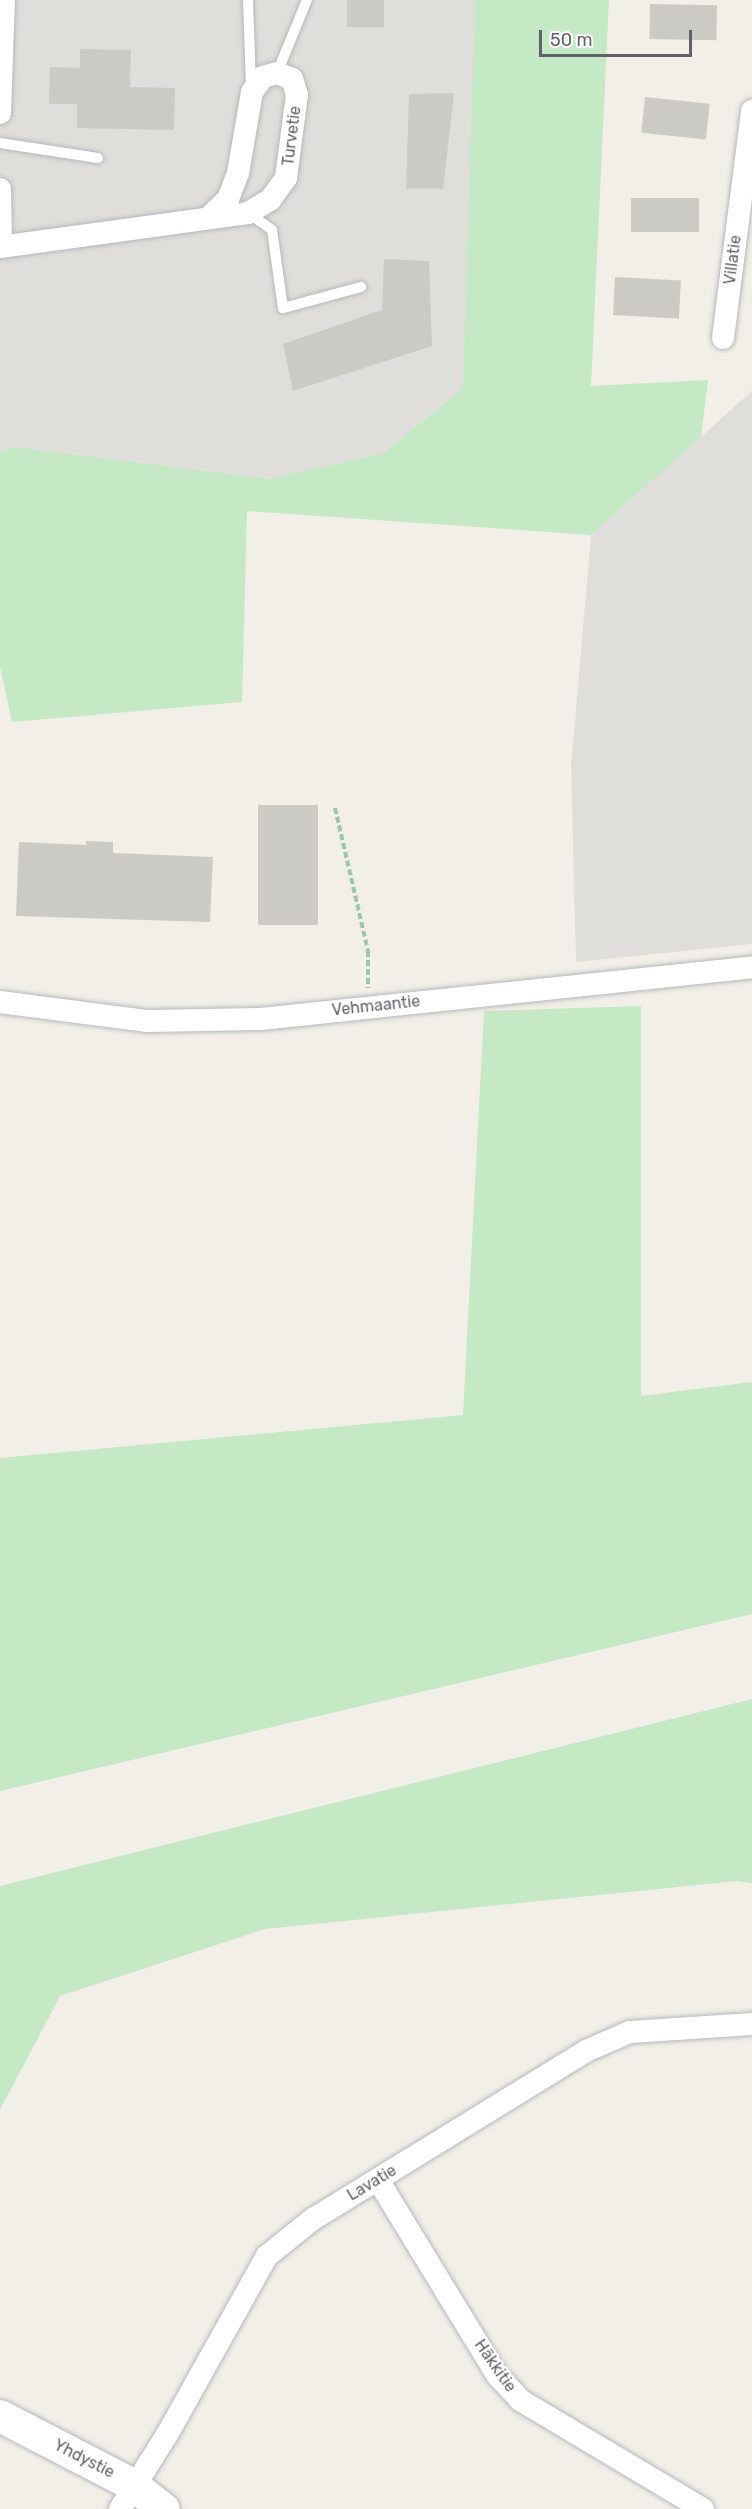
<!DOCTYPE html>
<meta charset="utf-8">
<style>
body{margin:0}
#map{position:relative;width:752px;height:2509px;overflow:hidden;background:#f1efe8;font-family:Rubik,sans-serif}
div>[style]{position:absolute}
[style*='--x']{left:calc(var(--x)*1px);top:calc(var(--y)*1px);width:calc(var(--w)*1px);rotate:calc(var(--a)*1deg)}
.industrial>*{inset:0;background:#e0deda}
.green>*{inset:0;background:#c5e8c5}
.building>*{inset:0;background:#cccac5;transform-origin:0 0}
.path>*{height:4px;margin-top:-2px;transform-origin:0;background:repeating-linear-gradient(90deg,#9cc7a9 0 6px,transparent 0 9px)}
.roads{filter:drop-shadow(0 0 2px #b5b8bc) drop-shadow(0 0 2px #b5b8bc)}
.lane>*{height:10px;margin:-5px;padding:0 5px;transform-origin:5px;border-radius:5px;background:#fff}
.street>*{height:22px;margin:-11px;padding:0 11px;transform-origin:11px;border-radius:11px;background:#fff}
.secondary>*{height:32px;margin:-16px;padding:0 16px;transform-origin:16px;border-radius:16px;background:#fff}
span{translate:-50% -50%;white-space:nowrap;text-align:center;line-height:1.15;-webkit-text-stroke:4.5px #fff;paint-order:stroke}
.street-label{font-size:16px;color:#5f6368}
.scale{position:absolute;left:539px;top:30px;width:153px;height:27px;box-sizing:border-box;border:3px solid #5f6368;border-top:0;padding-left:8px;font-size:18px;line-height:21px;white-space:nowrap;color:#5f6368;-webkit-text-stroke:4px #fff;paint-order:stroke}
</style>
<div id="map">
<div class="industrial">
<div style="clip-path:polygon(0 0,483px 0,463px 388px,383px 453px,269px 479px,15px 447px,0 451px)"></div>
<div style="clip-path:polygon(752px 391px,752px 944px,576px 962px,571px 767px,591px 535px)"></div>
</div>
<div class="green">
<div style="clip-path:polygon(475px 0,609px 0,591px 386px,708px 380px,701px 437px,591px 535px,247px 511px,242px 702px,12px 722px,0 666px,0 451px,15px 447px,269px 479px,383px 453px,463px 388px)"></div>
<div style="clip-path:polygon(641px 1006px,641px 1396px,752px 1382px,752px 1614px,0 1791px,0 1458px,463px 1415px,484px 1011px)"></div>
<div style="clip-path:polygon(752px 1699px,752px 1883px,737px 1881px,265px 1929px,60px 1996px,0 2110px,0 1886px)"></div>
</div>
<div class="building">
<div style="left:347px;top:0;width:37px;height:27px"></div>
<div style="left:650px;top:4px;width:67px;height:35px;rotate:1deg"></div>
<div style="clip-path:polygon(80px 49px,131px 50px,130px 87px,175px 88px,174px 130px,77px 128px,77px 104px,49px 104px,50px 67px,80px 68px)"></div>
<div style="clip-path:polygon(454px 93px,443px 189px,406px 189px,409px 94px)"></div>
<div style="left:645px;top:97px;width:65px;height:36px;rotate:6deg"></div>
<div style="left:631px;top:198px;width:68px;height:34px"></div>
<div style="clip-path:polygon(384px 259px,429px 261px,432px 346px,293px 391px,283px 344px,382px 310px)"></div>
<div style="left:615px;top:277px;width:66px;height:38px;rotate:3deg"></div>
<div style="left:258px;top:805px;width:60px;height:120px"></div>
<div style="clip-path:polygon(86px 841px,113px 842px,113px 853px,213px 857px,210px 922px,16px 916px,19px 842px,86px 845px)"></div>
</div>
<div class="path">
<div style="--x:335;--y:808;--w:147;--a:77"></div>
<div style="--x:368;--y:951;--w:37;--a:90"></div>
</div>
<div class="roads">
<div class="lane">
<div style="--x:248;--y:0;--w:86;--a:88"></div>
<div style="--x:277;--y:73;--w:79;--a:-67.7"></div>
<div style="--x:0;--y:143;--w:99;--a:8.7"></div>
<div style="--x:248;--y:213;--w:29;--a:35"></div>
<div style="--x:272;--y:230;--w:79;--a:82"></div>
<div style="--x:283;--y:308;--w:81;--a:-15.1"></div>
</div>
<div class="street">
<div style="--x:0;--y:113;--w:113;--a:-88"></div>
<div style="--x:0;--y:189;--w:58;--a:89"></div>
<div style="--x:0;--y:247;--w:250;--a:-7.8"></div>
<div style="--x:248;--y:213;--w:26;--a:-31"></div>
<div style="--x:270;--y:200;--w:27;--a:-54"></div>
<div style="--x:286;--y:178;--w:84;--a:-82.5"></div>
<div style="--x:297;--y:95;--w:17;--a:-107"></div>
<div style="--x:292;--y:79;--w:16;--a:-158"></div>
<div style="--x:277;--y:73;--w:15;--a:164"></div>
<div style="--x:263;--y:77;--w:19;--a:126"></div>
<div style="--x:252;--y:92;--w:82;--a:99.8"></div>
<div style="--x:238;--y:173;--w:28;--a:111"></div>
<div style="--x:228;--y:199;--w:28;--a:136"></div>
<div style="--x:723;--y:338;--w:229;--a:-82.7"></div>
<div style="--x:0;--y:1002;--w:147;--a:7.4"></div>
<div style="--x:146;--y:1021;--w:115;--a:-1"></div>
<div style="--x:261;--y:1019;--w:494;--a:-6"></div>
<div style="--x:378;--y:2180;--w:228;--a:58.6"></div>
<div style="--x:497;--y:2375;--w:34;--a:47"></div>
<div style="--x:520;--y:2400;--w:213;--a:30.8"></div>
<div style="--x:120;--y:2509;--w:90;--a:-57.7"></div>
<div style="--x:168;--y:2433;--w:203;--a:-60.8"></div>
<div style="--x:267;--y:2256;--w:59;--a:-38.8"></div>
<div style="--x:313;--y:2219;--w:321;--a:-31.6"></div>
<div style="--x:586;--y:2051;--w:48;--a:-23.4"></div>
<div style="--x:630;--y:2032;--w:122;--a:-3.8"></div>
</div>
<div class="secondary">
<div style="--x:0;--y:2416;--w:150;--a:27.4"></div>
<div style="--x:133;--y:2485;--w:39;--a:38"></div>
</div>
</div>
<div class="street-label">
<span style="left:292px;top:136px;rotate:-83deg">Turvetie</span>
<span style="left:733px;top:260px;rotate:-83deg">Villatie</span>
<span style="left:376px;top:1006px;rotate:-6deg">Vehmaantie</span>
<span style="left:372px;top:2183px;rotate:-31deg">Lavatie</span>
<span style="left:495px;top:2366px;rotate:55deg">Häkkitie</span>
<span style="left:84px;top:2459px;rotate:27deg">Yhdystie</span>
</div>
<div class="scale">50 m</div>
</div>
